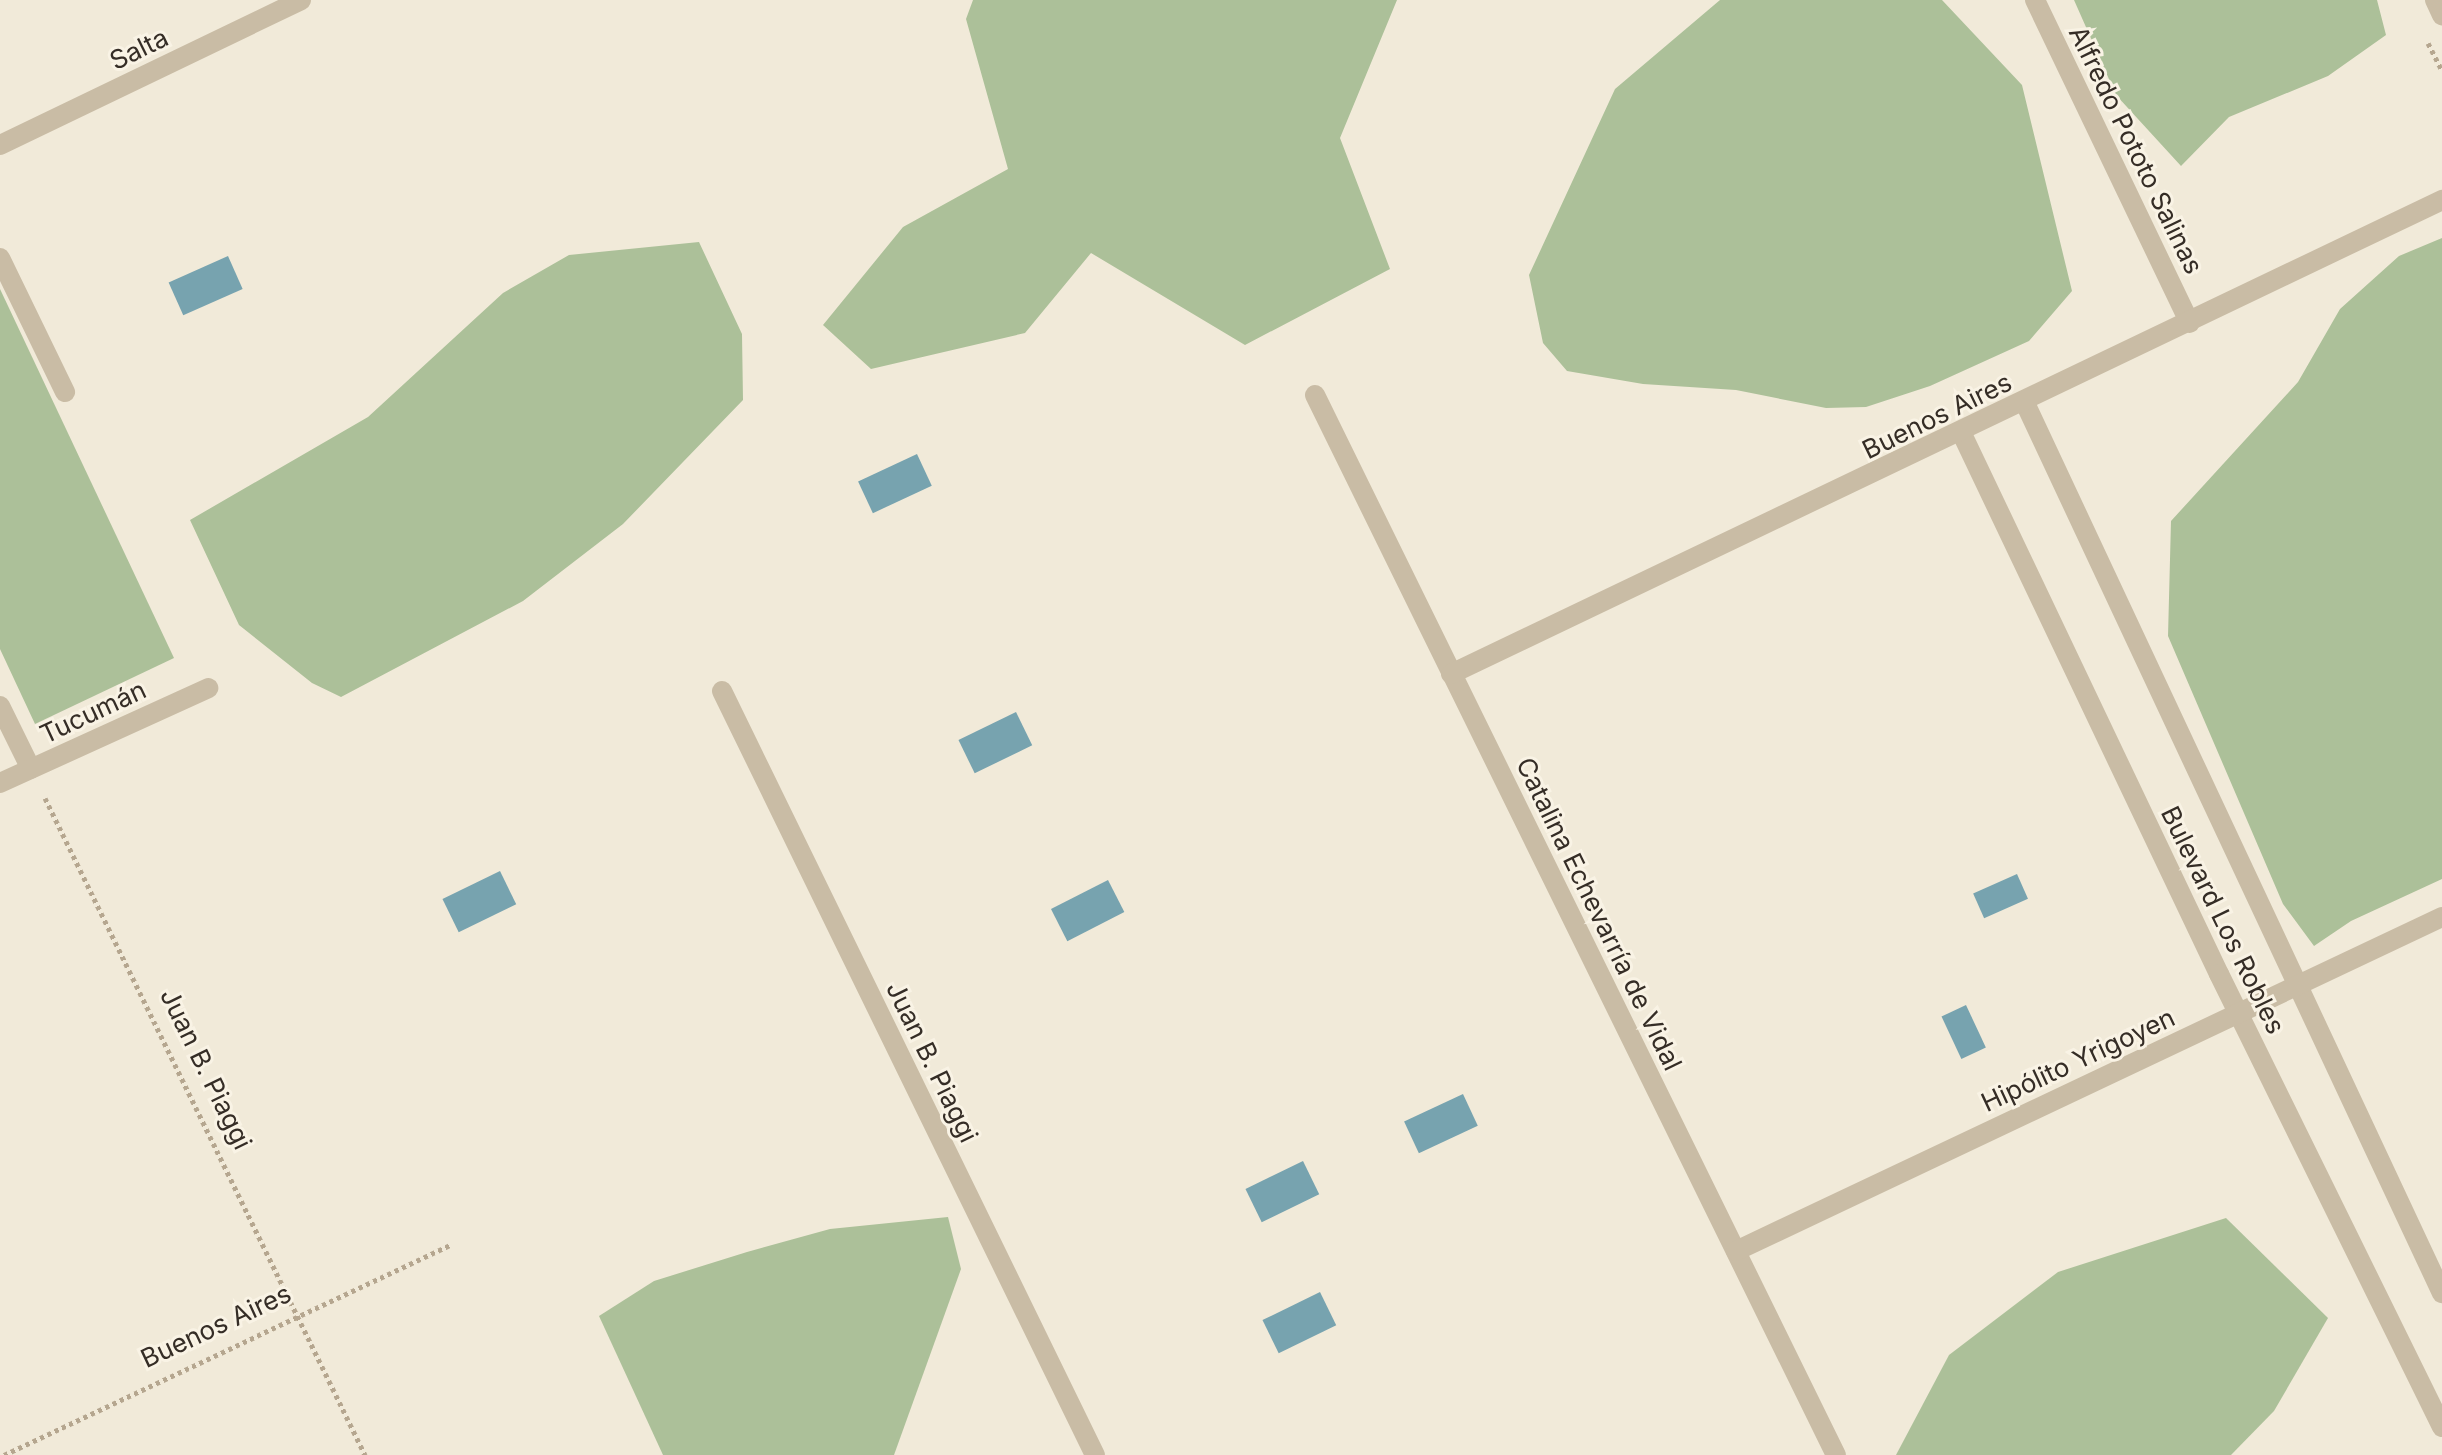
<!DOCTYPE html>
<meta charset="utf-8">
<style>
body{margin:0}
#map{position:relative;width:2442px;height:1455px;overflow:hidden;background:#f1ead9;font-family:Inter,sans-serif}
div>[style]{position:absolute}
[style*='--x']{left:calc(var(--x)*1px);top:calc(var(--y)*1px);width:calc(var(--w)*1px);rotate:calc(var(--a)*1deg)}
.green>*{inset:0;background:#acc099}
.water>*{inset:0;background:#77a3af;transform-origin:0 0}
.path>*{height:5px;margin-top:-2.5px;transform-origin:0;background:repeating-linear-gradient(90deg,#b5a68f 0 4px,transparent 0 8px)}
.minor>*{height:20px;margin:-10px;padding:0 10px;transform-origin:10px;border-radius:10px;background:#c9bca5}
span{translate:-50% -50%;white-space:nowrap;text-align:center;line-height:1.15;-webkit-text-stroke:6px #f9f3e5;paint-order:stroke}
.street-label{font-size:26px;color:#352d26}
</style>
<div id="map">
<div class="green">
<div style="clip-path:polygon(973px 0,1397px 0,1340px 138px,1390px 269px,1245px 345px,1091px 253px,1025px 333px,871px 369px,823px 325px,903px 227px,1008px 169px,966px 19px)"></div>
<div style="clip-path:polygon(1720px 0,1942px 0,2022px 85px,2072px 291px,2029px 341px,1930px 386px,1866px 407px,1826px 408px,1736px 390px,1643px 384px,1567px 371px,1543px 343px,1529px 275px,1615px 89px)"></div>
<div style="clip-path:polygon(2074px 0,2377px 0,2386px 35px,2328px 76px,2229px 117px,2181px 166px,2116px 95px)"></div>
<div style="clip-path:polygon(2442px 238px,2442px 879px,2351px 921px,2314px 946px,2283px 904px,2168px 636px,2171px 521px,2298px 382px,2340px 309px,2399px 256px)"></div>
<div style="clip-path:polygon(699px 242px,742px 334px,743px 400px,623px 524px,523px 601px,341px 697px,312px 683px,239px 625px,190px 520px,368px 417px,503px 293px,569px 255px)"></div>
<div style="clip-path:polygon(0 289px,174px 658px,35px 724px,0 649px)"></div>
<div style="clip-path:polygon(948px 1217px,961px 1269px,894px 1455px,663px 1455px,599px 1316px,654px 1281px,747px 1252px,830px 1229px)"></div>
<div style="clip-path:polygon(2226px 1218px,2328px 1318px,2274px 1411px,2231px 1455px,1896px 1455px,1949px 1355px,2058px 1272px)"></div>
</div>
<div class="water">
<div style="left:228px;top:256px;width:36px;height:65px;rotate:66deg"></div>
<div style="left:917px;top:454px;width:35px;height:65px;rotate:65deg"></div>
<div style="left:1016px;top:712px;width:37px;height:64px;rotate:64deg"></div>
<div style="left:500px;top:871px;width:37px;height:64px;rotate:64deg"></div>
<div style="left:2017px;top:874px;width:27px;height:48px;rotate:66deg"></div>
<div style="left:1108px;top:880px;width:36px;height:64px;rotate:63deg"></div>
<div style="left:1966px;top:1005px;width:47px;height:27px;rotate:65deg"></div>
<div style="left:1463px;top:1094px;width:35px;height:65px;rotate:65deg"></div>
<div style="left:1303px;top:1161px;width:37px;height:64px;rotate:64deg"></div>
<div style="left:1320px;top:1292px;width:37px;height:64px;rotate:64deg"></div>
</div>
<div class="path">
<div style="--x:2428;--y:43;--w:30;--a:63"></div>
<div style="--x:45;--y:798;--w:731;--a:64.03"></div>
<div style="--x:4;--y:1455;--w:493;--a:-25.2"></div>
</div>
<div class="minor">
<div style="--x:2035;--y:0;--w:358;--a:64.4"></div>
<div style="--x:2435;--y:0;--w:17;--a:65"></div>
<div style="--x:0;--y:145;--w:334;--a:-25.7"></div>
<div style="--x:0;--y:258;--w:149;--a:64.1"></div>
<div style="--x:1315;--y:395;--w:1181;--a:63.83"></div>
<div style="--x:2025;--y:403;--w:983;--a:64.9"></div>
<div style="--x:1962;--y:434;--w:598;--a:64.55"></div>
<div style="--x:2219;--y:974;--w:505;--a:63.79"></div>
<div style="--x:1451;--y:674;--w:1099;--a:-25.56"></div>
<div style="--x:722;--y:691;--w:850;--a:63.98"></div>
<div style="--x:0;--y:706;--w:70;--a:63.8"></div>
<div style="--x:0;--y:783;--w:229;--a:-24.5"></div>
<div style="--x:1736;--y:1251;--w:781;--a:-25.32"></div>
</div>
<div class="street-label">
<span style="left:139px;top:49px;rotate:-26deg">Salta</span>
<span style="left:2136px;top:150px;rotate:64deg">Alfredo Pototo Salinas</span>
<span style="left:1937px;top:416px;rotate:-26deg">Buenos Aires</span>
<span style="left:93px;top:712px;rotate:-25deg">Tucumán</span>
<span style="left:1599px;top:914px;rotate:64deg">Catalina Echevarría de Vidal</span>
<span style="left:2223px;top:920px;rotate:64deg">Bulevard Los Robles</span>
<span style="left:2078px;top:1060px;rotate:-25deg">Hipólito Yrigoyen</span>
<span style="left:932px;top:1062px;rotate:64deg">Juan B. Piaggi</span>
<span style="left:206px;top:1069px;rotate:64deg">Juan B. Piaggi</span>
<span style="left:216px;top:1326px;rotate:-25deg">Buenos Aires</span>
</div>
</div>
